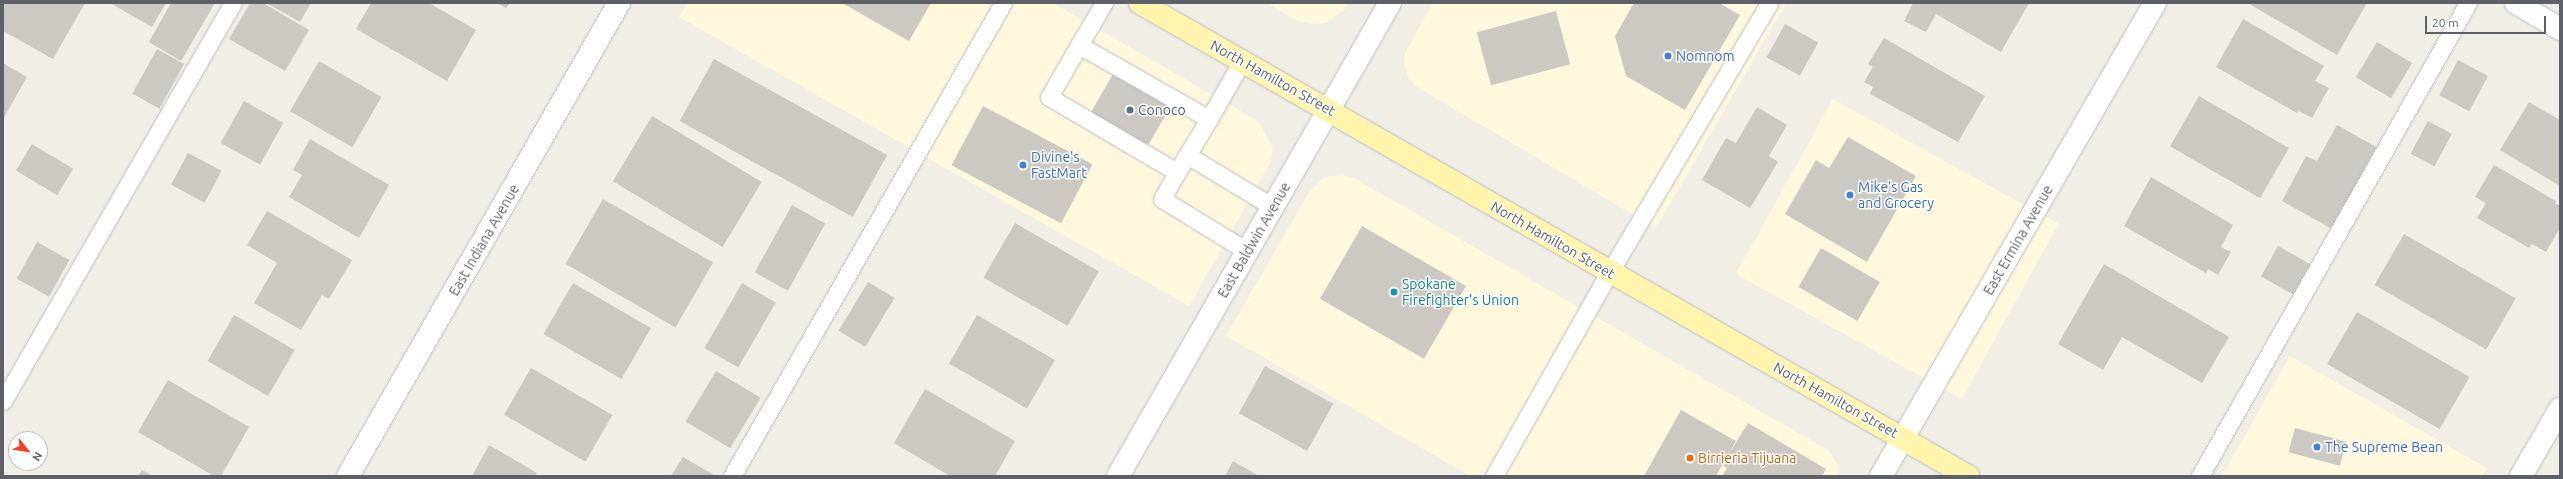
<!DOCTYPE html>
<style>
body{margin:0}
#map{position:relative;width:2563px;height:479px;overflow:hidden;background:#f1efe5;font-family:Ubuntu,sans-serif}
div>[style]{position:absolute}
[style*='--x']{left:calc(var(--x)*1px);top:calc(var(--y)*1px);width:calc(var(--w)*1px);rotate:calc(var(--a)*1deg)}
.commercial>*{inset:0;background:#fff8dc;transform-origin:0 0}
.building>*{inset:0;background:#ccc8c2;transform-origin:0 0}
.roads{filter:drop-shadow(0 0 1px #babdc2) drop-shadow(0 0 1px #babdc2)}
.lane>*{height:17px;margin:-8.5px;padding:0 8.5px;transform-origin:8.5px;border-radius:8.5px;background:#fff}
.street>*{height:22px;margin:-11px;padding:0 11px;transform-origin:11px;border-radius:11px;background:#fff}
.secondary>*{height:22px;margin:-11px;padding:0 11px;transform-origin:11px;border-radius:11px;background:#fff}
.primary>*{height:22px;margin:-11px;padding:0 11px;transform-origin:11px;border-radius:11px;background:#fff5ac}
.dots>*{width:11px;height:11px;translate:-50% -50%;box-sizing:border-box;border:2px solid #fff;border-radius:50%}
span{translate:-50% -50%;white-space:nowrap;text-align:center;line-height:1.15;-webkit-text-stroke:3px #fff;paint-order:stroke}
.shop-label{font-size:14px;color:#366cbe}
.left{translate:0 -50%;text-align:left}
.street-label{font-size:14px;color:#5d6167}
.service-label{font-size:14px;color:#4e5e75}
.culture-label{font-size:14px;color:#0d838f}
.food-label{font-size:14px;color:#c56008}
.frame{position:absolute;inset:0;border:4px solid #5d6167;pointer-events:none}
.north{position:absolute;left:8px;top:431px;width:40px;height:40px;box-sizing:border-box;background:#fff;border:1px solid #bec0c2;border-radius:50%;rotate:120deg;font-size:11px;font-weight:700;line-height:16px;text-align:center;color:#5d6167}
.north::after{content:'';display:block;margin:auto;width:14px;height:18px;background:#fb3c21;clip-path:polygon(50% 0,100% 100%,50% 72%,0 100%)}
.scale{position:absolute;left:2425px;top:16px;width:121px;height:18px;box-sizing:border-box;border:2px solid #5d6167;border-top:0;padding-left:5px;font-size:12px;line-height:14px;white-space:nowrap;color:#5d6167;-webkit-text-stroke:3px #fff;paint-order:stroke}
</style>
<div id="map">
<div class="commercial">
<div style="clip-path:polygon(687px 3px,1053px 3px,1258px 121px,1273px 148px,1270px 163px,1189px 306px,679px 17px)"></div>
<div style="clip-path:polygon(1267px 3px,1348px 3px,1344px 10px,1326px 23px,1312px 24px,1297px 20px)"></div>
<div style="clip-path:polygon(1433px 3px,1781px 3px,1785px 5px,1656px 228px,1417px 87px,1409px 79px,1405px 67px,1405px 53px)"></div>
<div style="left:1833px;top:99px;width:258px;height:200px;rotate:29deg"></div>
<div style="clip-path:polygon(1342px 175px,1352px 177px,1828px 450px,1839px 466px,1839px 476px,1471px 476px,1226px 336px,1310px 191px,1325px 177px)"></div>
<div style="clip-path:polygon(2290px 356px,2487px 468px,2482px 476px,2222px 476px)"></div>
</div>
<div class="building">
<div style="clip-path:polygon(3px 3px,85px 3px,53px 59px,3px 31px)"></div>
<div style="clip-path:polygon(110px 3px,166px 3px,152px 27px)"></div>
<div style="clip-path:polygon(171px 3px,215px 3px,181px 61px,149px 42px)"></div>
<div style="clip-path:polygon(250px 3px,263px 3px,309px 30px,285px 71px,229px 39px)"></div>
<div style="clip-path:polygon(266px 3px,311px 3px,300px 22px)"></div>
<div style="clip-path:polygon(371px 3px,429px 3px,476px 30px,447px 81px,356px 29px)"></div>
<div style="clip-path:polygon(497px 3px,510px 3px,506px 8px)"></div>
<div style="clip-path:polygon(842px 3px,931px 3px,909px 41px)"></div>
<div style="clip-path:polygon(1634px 3px,1719px 3px,1740px 15px,1685px 110px,1626px 76px,1615px 36px)"></div>
<div style="clip-path:polygon(1913px 3px,2029px 3px,2001px 52px,1936px 14px,1926px 32px,1904px 21px)"></div>
<div style="clip-path:polygon(2252px 3px,2367px 3px,2337px 55px,2251px 5px)"></div>
<div style="left:1556px;top:11px;width:55px;height:82px;rotate:75deg"></div>
<div style="clip-path:polygon(2243px 19px,2324px 66px,2315px 81px,2329px 88px,2312px 118px,2299px 111px,2297px 113px,2216px 67px)"></div>
<div style="left:1785px;top:24px;width:38px;height:38px;rotate:29deg"></div>
<div style="clip-path:polygon(1884px 38px,1985px 96px,1958px 142px,1870px 94px,1873px 87px,1864px 82px,1873px 67px,1868px 64px)"></div>
<div style="left:2377px;top:42px;width:41px;height:41px;rotate:31deg"></div>
<div style="left:157px;top:49px;width:31px;height:51px;rotate:29deg"></div>
<div style="left:714px;top:59px;width:198px;height:71px;rotate:29deg"></div>
<div style="left:2458px;top:60px;width:34px;height:40px;rotate:28deg"></div>
<div style="left:319px;top:61px;width:72px;height:58px;rotate:30deg"></div>
<div style="clip-path:polygon(3px 63px,27px 77px,3px 119px)"></div>
<div style="left:1113px;top:74px;width:66px;height:45px;rotate:30deg"></div>
<div style="left:2199px;top:96px;width:104px;height:58px;rotate:30deg"></div>
<div style="left:244px;top:101px;width:45px;height:48px;rotate:29deg"></div>
<div style="clip-path:polygon(2529px 102px,2560px 120px,2560px 186px,2500px 150px)"></div>
<div style="left:983px;top:106px;width:124px;height:67px;rotate:28deg"></div>
<div style="clip-path:polygon(1757px 107px,1787px 125px,1769px 156px,1778px 162px,1750px 208px,1702px 180px,1726px 138px,1736px 143px)"></div>
<div style="left:652px;top:116px;width:128px;height:76px;rotate:31deg"></div>
<div style="left:2428px;top:121px;width:27px;height:37px;rotate:28deg"></div>
<div style="clip-path:polygon(2337px 125px,2378px 148px,2334px 230px,2282px 201px,2306px 156px,2317px 161px)"></div>
<div style="clip-path:polygon(1848px 137px,1916px 176px,1867px 262px,1785px 214px,1816px 160px,1829px 168px)"></div>
<div style="clip-path:polygon(310px 139px,389px 185px,359px 238px,289px 197px,302px 175px,293px 170px)"></div>
<div style="left:32px;top:144px;width:48px;height:31px;rotate:31deg"></div>
<div style="left:188px;top:153px;width:38px;height:36px;rotate:28deg"></div>
<div style="clip-path:polygon(2494px 165px,2556px 201px,2555px 203px,2560px 206px,2560px 228px,2546px 252px,2532px 244px,2529px 248px,2477px 218px,2486px 203px,2475px 197px)"></div>
<div style="clip-path:polygon(2151px 177px,2233px 225px,2221px 247px,2231px 252px,2218px 275px,2208px 269px,2206px 273px,2124px 226px)"></div>
<div style="left:603px;top:199px;width:127px;height:75px;rotate:30deg"></div>
<div style="left:792px;top:205px;width:38px;height:77px;rotate:29deg"></div>
<div style="clip-path:polygon(267px 211px,352px 260px,329px 299px,322px 295px,301px 330px,254px 303px,277px 263px,247px 245px)"></div>
<div style="left:1015px;top:223px;width:97px;height:63px;rotate:30deg"></div>
<div style="left:1362px;top:226px;width:120px;height:84px;rotate:30deg"></div>
<div style="left:2404px;top:234px;width:129px;height:59px;rotate:30deg"></div>
<div style="left:37px;top:242px;width:37px;height:42px;rotate:29deg"></div>
<div style="left:2278px;top:246px;width:38px;height:35px;rotate:29deg"></div>
<div style="left:1821px;top:248px;width:68px;height:45px;rotate:30deg"></div>
<div style="clip-path:polygon(2104px 264px,2229px 337px,2202px 383px,2122px 337px,2103px 370px,2058px 344px)"></div>
<div style="left:868px;top:282px;width:31px;height:57px;rotate:31deg"></div>
<div style="left:573px;top:283px;width:90px;height:59px;rotate:30deg"></div>
<div style="left:742px;top:283px;width:39px;height:75px;rotate:30deg"></div>
<div style="left:2357px;top:312px;width:130px;height:60px;rotate:30deg"></div>
<div style="left:234px;top:315px;width:70px;height:53px;rotate:30deg"></div>
<div style="left:977px;top:315px;width:90px;height:56px;rotate:30deg"></div>
<div style="left:1265px;top:366px;width:78px;height:54px;rotate:29deg"></div>
<div style="left:531px;top:368px;width:94px;height:54px;rotate:30deg"></div>
<div style="left:716px;top:371px;width:52px;height:59px;rotate:31deg"></div>
<div style="clip-path:polygon(168px 380px,249px 427px,221px 476px,214px 476px,138px 432px)"></div>
<div style="clip-path:polygon(925px 389px,1015px 441px,995px 476px,950px 476px,894px 443px)"></div>
<div style="clip-path:polygon(1681px 410px,1736px 441px,1724px 462px,1748px 423px,1826px 469px,1822px 476px,1722px 476px,1727px 468px,1722px 465px,1716px 476px,1644px 476px)"></div>
<div style="left:2295px;top:428px;width:53px;height:25px;rotate:15deg"></div>
<div style="clip-path:polygon(489px 445px,537px 473px,535px 476px,472px 476px)"></div>
<div style="clip-path:polygon(683px 457px,714px 475px,713px 476px,671px 476px)"></div>
<div style="clip-path:polygon(1233px 461px,1259px 476px,1225px 476px)"></div>
<div style="clip-path:polygon(142px 470px,153px 476px,138px 476px)"></div>
</div>
<div class="roads">
<div class="lane">
<div style="--x:1104;--y:3;--w:49;--a:120.8"></div>
<div style="--x:1079;--y:45;--w:150;--a:29.6"></div>
<div style="--x:1209;--y:119;--w:67;--a:-60.4"></div>
<div style="--x:1079;--y:45;--w:60;--a:120"></div>
<div style="--x:1049;--y:97;--w:148;--a:30.4"></div>
<div style="--x:1177;--y:172;--w:62;--a:-58.9"></div>
<div style="--x:1187;--y:155;--w:100;--a:31.2"></div>
<div style="--x:1177;--y:172;--w:31;--a:119"></div>
<div style="--x:1162;--y:199;--w:100;--a:31.5"></div>
<div style="--x:3;--y:401;--w:460;--a:-60"></div>
<div style="--x:732;--y:476;--w:545;--a:-60.19"></div>
<div style="--x:1494;--y:476;--w:233;--a:-60.5"></div>
<div style="--x:1609;--y:273;--w:314;--a:-59.3"></div>
<div style="--x:2200;--y:476;--w:544;--a:-60.46"></div>
</div>
<div class="street">
<div style="--x:2516;--y:3;--w:51;--a:30.6"></div>
<div style="--x:1118;--y:476;--w:546;--a:-60.1"></div>
<div style="--x:1881;--y:476;--w:547;--a:-59.92"></div>
</div>
<div class="secondary">
<div style="--x:348;--y:476;--w:545;--a:-60.19"></div>
<div style="--x:2521;--y:476;--w:78;--a:-59.8"></div>
</div>
<div class="primary">
<div style="--x:1140;--y:3;--w:954;--a:29.74"></div>
</div>
</div>
<div class="dots">
<div style="left:1668px;top:56px;background:#3f7fe0"></div>
<div style="left:1130px;top:110px;background:#5c6f8a"></div>
<div style="left:1023px;top:165px;background:#3f7fe0"></div>
<div style="left:1850px;top:195px;background:#3f7fe0"></div>
<div style="left:1394px;top:292px;background:#0f9aa8"></div>
<div style="left:2317px;top:447px;background:#3f7fe0"></div>
<div style="left:1690px;top:458px;background:#e8710a"></div>
</div>
<div class="shop-label">
<span class="left" style="left:1676px;top:56px">Nomnom</span>
<span class="left" style="left:1031px;top:165px">Divine's<br>FastMart</span>
<span class="left" style="left:1858px;top:195px">Mike's Gas<br>and Grocery</span>
<span class="left" style="left:2325px;top:447px">The Supreme Bean</span>
</div>
<div class="street-label">
<span style="left:1273px;top:78px;rotate:29deg">North Hamilton Street</span>
<span style="left:484px;top:240px;rotate:-60deg">East Indiana Avenue</span>
<span style="left:1254px;top:240px;rotate:-60deg">East Baldwin Avenue</span>
<span style="left:1553px;top:240px;rotate:30deg">North Hamilton Street</span>
<span style="left:2018px;top:240px;rotate:-60deg">East Ermina Avenue</span>
<span style="left:1836px;top:400px;rotate:29deg">North Hamilton Street</span>
</div>
<div class="service-label">
<span class="left" style="left:1138px;top:110px">Conoco</span>
</div>
<div class="culture-label">
<span class="left" style="left:1402px;top:292px">Spokane<br>Firefighter's Union</span>
</div>
<div class="food-label">
<span class="left" style="left:1698px;top:458px">Birrieria Tijuana</span>
</div>
<div class="frame"></div>
<div class="north">N</div>
<div class="scale">20 m</div>
</div>
